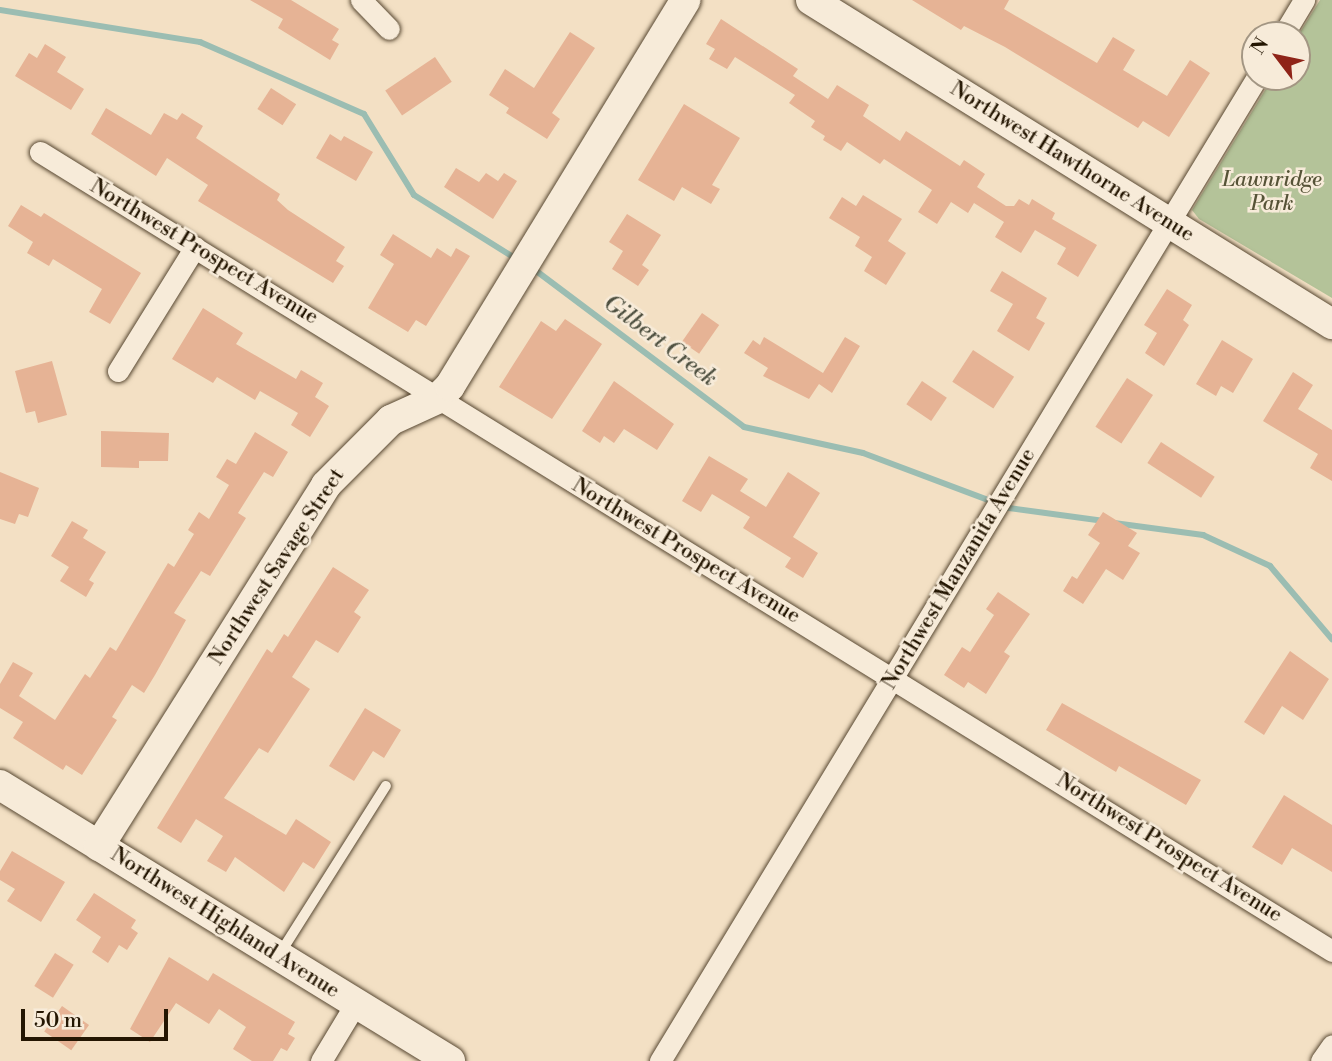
<!DOCTYPE html>
<style>
body{margin:0}
#map{position:relative;width:1332px;height:1061px;overflow:hidden;background:#f3e0c4;font-family:"Libre Bodoni",serif}
div>[style]{position:absolute}
[style*='--x']{left:calc(var(--x)*1px);top:calc(var(--y)*1px);width:calc(var(--w)*1px);rotate:calc(var(--a)*1deg)}
.green>*{inset:0;background:#b4c399}
.stream>*{height:6px;margin:-3px;padding:0 3px;transform-origin:3px;border-radius:3px;background:#9bbdb2}
.building>*{inset:0;background:#e6b395;transform-origin:0 0}
.roads{filter:drop-shadow(0 0 2px #584832) drop-shadow(0 0 2px #584832)}
.lane>*{height:10px;margin:-5px;padding:0 5px;transform-origin:5px;border-radius:5px;background:#f7ebd9}
.street>*{height:21px;margin:-10.5px;padding:0 10.5px;transform-origin:10.5px;border-radius:10.5px;background:#f7ebd9}
.secondary>*{height:30px;margin:-15px;padding:0 15px;transform-origin:15px;border-radius:15px;background:#f7ebd9}
span{translate:-50% -50%;white-space:nowrap;text-align:center;line-height:1.15;-webkit-text-stroke:5px #f7ebd9;paint-order:stroke}
.street-label{font-size:21px;color:#241602}
.park-label{font-size:21px;color:#565337;font-style:italic}
.water-label{font-size:23px;color:#4e5040;font-style:italic}
.north{position:absolute;left:1241px;top:21px;width:70px;height:70px;box-sizing:border-box;background:#f7ebd9;border:2px solid #a39683;border-radius:50%;rotate:302deg;font-size:19px;font-weight:700;line-height:28px;text-align:center;color:#241602}
.north::after{content:'';display:block;margin:auto;width:24px;height:32px;background:#8f2418;clip-path:polygon(50% 0,100% 100%,50% 72%,0 100%)}
.scale{position:absolute;left:21px;top:1009px;width:147px;height:32px;box-sizing:border-box;border:4px solid #241602;border-top:0;padding-left:9px;font-size:21px;line-height:24px;white-space:nowrap;color:#241602;-webkit-text-stroke:5px #f7ebd9;paint-order:stroke}
</style>
<div id="map">
<div class="green">
<div style="clip-path:polygon(1320px 0,1332px 0,1332px 298px,1199px 219px,1192px 210px,1273px 77px,1297px 77px,1297px 37px)"></div>
</div>
<div class="stream">
<div style="--x:0;--y:10;--w:203;--a:9.1"></div>
<div style="--x:200;--y:42;--w:179;--a:23.7"></div>
<div style="--x:364;--y:114;--w:95;--a:58.3"></div>
<div style="--x:414;--y:195;--w:123;--a:32"></div>
<div style="--x:531;--y:267;--w:266;--a:36.9"></div>
<div style="--x:744;--y:427;--w:122;--a:12.3"></div>
<div style="--x:863;--y:453;--w:156;--a:20.6"></div>
<div style="--x:1009;--y:508;--w:96;--a:7.8"></div>
<div style="--x:1114;--y:523;--w:90;--a:7.7"></div>
<div style="--x:1203;--y:535;--w:74;--a:24.8"></div>
<div style="--x:1270;--y:566;--w:96;--a:49.7"></div>
</div>
<div class="building">
<div style="clip-path:polygon(250px 0,291px 0,339px 29px,332px 40px,339px 44px,330px 60px,278px 28px,283px 19px)"></div>
<div style="clip-path:polygon(912px 0,1009px 0,1004px 9px,1097px 63px,1113px 37px,1135px 50px,1123px 70px,1167px 96px,1190px 60px,1210px 73px,1169px 137px,1143px 121px,1138px 128px,1005px 47px,964px 26px,961px 30px)"></div>
<div style="clip-path:polygon(721px 19px,798px 69px,793px 76px,828px 99px,837px 85px,869px 105px,863px 116px,900px 141px,906px 131px,960px 166px,964px 160px,985px 174px,977px 187px,1006px 206px,1014px 206px,1019px 199px,1029px 205px,1032px 199px,1055px 213px,1052px 219px,1097px 245px,1078px 277px,1057px 264px,1066px 248px,1035px 230px,1021px 253px,995px 237px,1004px 222px,974px 203px,968px 213px,951px 202px,937px 224px,918px 212px,932px 190px,884px 159px,880px 164px,847px 142px,841px 151px,823px 140px,825px 136px,811px 127px,815px 121px,789px 103px,795px 95px,735px 57px,727px 69px,709px 59px,715px 49px,706px 44px)"></div>
<div style="clip-path:polygon(570px 32px,595px 48px,552px 113px,560px 119px,547px 139px,506px 113px,509px 108px,489px 95px,505px 69px,534px 88px)"></div>
<div style="clip-path:polygon(45px 44px,66px 57px,57px 72px,84px 89px,71px 110px,15px 76px,29px 53px,37px 58px)"></div>
<div style="left:435px;top:57px;width:30px;height:60px;rotate:56deg"></div>
<div style="left:271px;top:88px;width:30px;height:25px;rotate:33deg"></div>
<div style="clip-path:polygon(684px 104px,740px 138px,712px 185px,720px 189px,711px 204px,682px 187px,674px 201px,638px 180px)"></div>
<div style="clip-path:polygon(106px 108px,151px 135px,164px 113px,177px 120px,182px 113px,203px 126px,196px 138px,280px 194px,277px 200px,288px 210px,345px 247px,336px 261px,344px 266px,333px 283px,198px 201px,208px 185px,167px 158px,156px 176px,91px 134px)"></div>
<div style="clip-path:polygon(330px 134px,341px 141px,344px 136px,373px 152px,356px 181px,316px 158px)"></div>
<div style="clip-path:polygon(456px 168px,479px 182px,486px 173px,498px 181px,504px 173px,517px 181px,493px 219px,444px 187px)"></div>
<div style="clip-path:polygon(863px 195px,902px 219px,888px 241px,906px 253px,886px 285px,864px 271px,872px 257px,855px 246px,860px 237px,829px 218px,842px 197px,856px 206px)"></div>
<div style="clip-path:polygon(21px 205px,41px 217px,44px 213px,141px 273px,110px 324px,89px 312px,102px 289px,53px 259px,49px 266px,27px 253px,33px 242px,8px 226px)"></div>
<div style="clip-path:polygon(627px 214px,661px 235px,642px 265px,649px 270px,638px 286px,612px 269px,623px 251px,609px 242px)"></div>
<div style="clip-path:polygon(393px 234px,431px 258px,437px 248px,451px 257px,456px 248px,470px 256px,426px 326px,416px 320px,408px 332px,368px 308px,394px 264px,380px 255px)"></div>
<div style="clip-path:polygon(1002px 271px,1047px 298px,1036px 318px,1045px 323px,1029px 351px,997px 331px,1013px 304px,990px 291px)"></div>
<div style="clip-path:polygon(1167px 289px,1192px 305px,1183px 320px,1189px 325px,1164px 366px,1145px 353px,1157px 333px,1144px 325px)"></div>
<div style="clip-path:polygon(203px 308px,243px 333px,236px 344px,296px 379px,301px 370px,323px 383px,315px 397px,329px 406px,310px 437px,291px 425px,298px 413px,260px 391px,255px 400px,217px 377px,213px 383px,172px 359px)"></div>
<div style="left:702px;top:313px;width:21px;height:35px;rotate:35deg"></div>
<div style="clip-path:polygon(565px 319px,602px 344px,552px 419px,499px 387px,541px 321px,556px 331px)"></div>
<div style="clip-path:polygon(764px 337px,823px 373px,845px 337px,860px 346px,832px 393px,819px 384px,809px 399px,763px 376px,768px 368px,744px 353px,753px 340px,760px 345px)"></div>
<div style="clip-path:polygon(1222px 340px,1253px 359px,1233px 393px,1221px 386px,1216px 396px,1196px 384px)"></div>
<div style="left:973px;top:350px;width:49px;height:38px;rotate:33deg"></div>
<div style="clip-path:polygon(52px 361px,67px 415px,38px 423px,35px 411px,26px 413px,15px 371px)"></div>
<div style="clip-path:polygon(1293px 372px,1313px 385px,1298px 409px,1332px 430px,1332px 481px,1310px 468px,1318px 454px,1263px 421px)"></div>
<div style="left:1127px;top:378px;width:31px;height:58px;rotate:33deg"></div>
<div style="clip-path:polygon(614px 381px,674px 424px,657px 450px,624px 429px,614px 443px,604px 436px,600px 443px,582px 431px)"></div>
<div style="left:922px;top:381px;width:30px;height:28px;rotate:34deg"></div>
<div style="clip-path:polygon(101px 431px,169px 433px,168px 461px,139px 461px,139px 468px,101px 467px)"></div>
<div style="clip-path:polygon(255px 432px,288px 452px,273px 477px,264px 472px,238px 513px,246px 518px,210px 576px,201px 571px,174px 613px,186px 620px,155px 675px,144px 693px,132px 685px,112px 717px,117px 720px,82px 775px,66px 765px,63px 770px,13px 738px,23px 722px,0 708px,0 684px,13px 662px,33px 673px,19px 696px,55px 720px,85px 674px,90px 678px,110px 647px,116px 651px,168px 563px,174px 567px,194px 534px,188px 530px,199px 512px,209px 519px,229px 485px,216px 477px,227px 459px,236px 464px)"></div>
<div style="left:1161px;top:442px;width:64px;height:25px;rotate:33deg"></div>
<div style="clip-path:polygon(709px 456px,748px 479px,740px 491px,766px 507px,788px 472px,820px 493px,793px 537px,818px 553px,803px 578px,785px 567px,791px 558px,743px 528px,750px 517px,712px 494px,701px 512px,682px 501px)"></div>
<div style="clip-path:polygon(0 472px,39px 488px,28px 517px,19px 514px,15px 524px,0 519px)"></div>
<div style="clip-path:polygon(1103px 512px,1137px 533px,1128px 546px,1140px 553px,1123px 580px,1106px 569px,1083px 604px,1063px 591px,1072px 576px,1077px 579px,1100px 543px,1088px 535px)"></div>
<div style="clip-path:polygon(72px 521px,88px 530px,83px 538px,106px 552px,89px 580px,94px 583px,86px 597px,60px 581px,69px 567px,51px 556px)"></div>
<div style="clip-path:polygon(333px 567px,369px 590px,354px 612px,361px 617px,338px 653px,316px 640px,292px 677px,310px 689px,268px 753px,259px 748px,224px 798px,286px 835px,296px 819px,331px 842px,314px 869px,303px 862px,284px 892px,235px 857px,226px 872px,207px 861px,223px 836px,196px 819px,181px 843px,157px 828px,267px 649px,272px 653px,284px 634px,288px 637px)"></div>
<div style="clip-path:polygon(998px 592px,1030px 614px,1004px 652px,1010px 656px,986px 694px,968px 682px,964px 688px,944px 675px,962px 647px,970px 652px,994px 615px,986px 609px)"></div>
<div style="clip-path:polygon(1290px 651px,1329px 679px,1303px 720px,1282px 706px,1264px 735px,1244px 722px)"></div>
<div style="clip-path:polygon(1062px 703px,1201px 780px,1186px 805px,1119px 766px,1116px 772px,1046px 730px)"></div>
<div style="clip-path:polygon(365px 708px,401px 730px,384px 758px,373px 751px,354px 781px,329px 766px)"></div>
<div style="clip-path:polygon(1284px 795px,1332px 825px,1332px 872px,1292px 848px,1282px 865px,1252px 847px)"></div>
<div style="clip-path:polygon(12px 851px,65px 882px,41px 922px,7px 901px,15px 889px,0 880px,0 871px)"></div>
<div style="clip-path:polygon(94px 893px,136px 920px,131px 928px,138px 933px,127px 950px,119px 945px,108px 963px,92px 952px,101px 937px,76px 920px)"></div>
<div style="left:55px;top:953px;width:22px;height:39px;rotate:32deg"></div>
<div style="clip-path:polygon(169px 957px,208px 981px,213px 973px,295px 1022px,288px 1034px,295px 1038px,287px 1051px,281px 1048px,273px 1061px,252px 1061px,233px 1049px,246px 1027px,219px 1009px,209px 1024px,176px 1003px,150px 1042px,130px 1029px)"></div>
<div style="left:62px;top:1006px;width:33px;height:31px;rotate:35deg"></div>
</div>
<div class="roads">
<div class="lane">
<div style="--x:279;--y:955;--w:200;--a:-57.7"></div>
</div>
<div class="street">
<div style="--x:361;--y:0;--w:40;--a:46"></div>
<div style="--x:1283;--y:35;--w:41;--a:-59"></div>
<div style="--x:40;--y:152;--w:1519;--a:31.73"></div>
<div style="--x:118;--y:371;--w:146;--a:-58.2"></div>
<div style="--x:321;--y:1061;--w:68;--a:-58.9"></div>
<div style="--x:660;--y:1061;--w:1151;--a:-58.75"></div>
<div style="--x:1321;--y:1061;--w:19;--a:-55"></div>
</div>
<div class="secondary">
<div style="--x:811;--y:0;--w:614;--a:31.88"></div>
<div style="--x:0;--y:785;--w:528;--a:31.52"></div>
<div style="--x:99;--y:846;--w:426;--a:-57.8"></div>
<div style="--x:326;--y:485;--w:92;--a:-45"></div>
<div style="--x:391;--y:420;--w:51;--a:-24.5"></div>
<div style="--x:437;--y:399;--w:18;--a:-45"></div>
<div style="--x:450;--y:386;--w:452;--a:-58.6"></div>
</div>
</div>
<div class="street-label">
<span style="left:1072px;top:162px;rotate:32deg">Northwest Hawthorne Avenue</span>
<span style="left:204px;top:252px;rotate:31deg">Northwest Prospect Avenue</span>
<span style="left:686px;top:551px;rotate:31deg">Northwest Prospect Avenue</span>
<span style="left:277px;top:567px;rotate:-57deg">Northwest Savage Street</span>
<span style="left:959px;top:569px;rotate:-59deg">Northwest Manzanita Avenue</span>
<span style="left:1169px;top:848px;rotate:32deg">Northwest Prospect Avenue</span>
<span style="left:225px;top:923px;rotate:32deg">Northwest Highland Avenue</span>
</div>
<div class="park-label">
<span style="left:1272px;top:192px">Lawnridge<br>Park</span>
</div>
<div class="water-label">
<span style="left:660px;top:341px;rotate:37deg">Gilbert Creek</span>
</div>
<div class="north">N</div>
<div class="scale">50 m</div>
</div>
